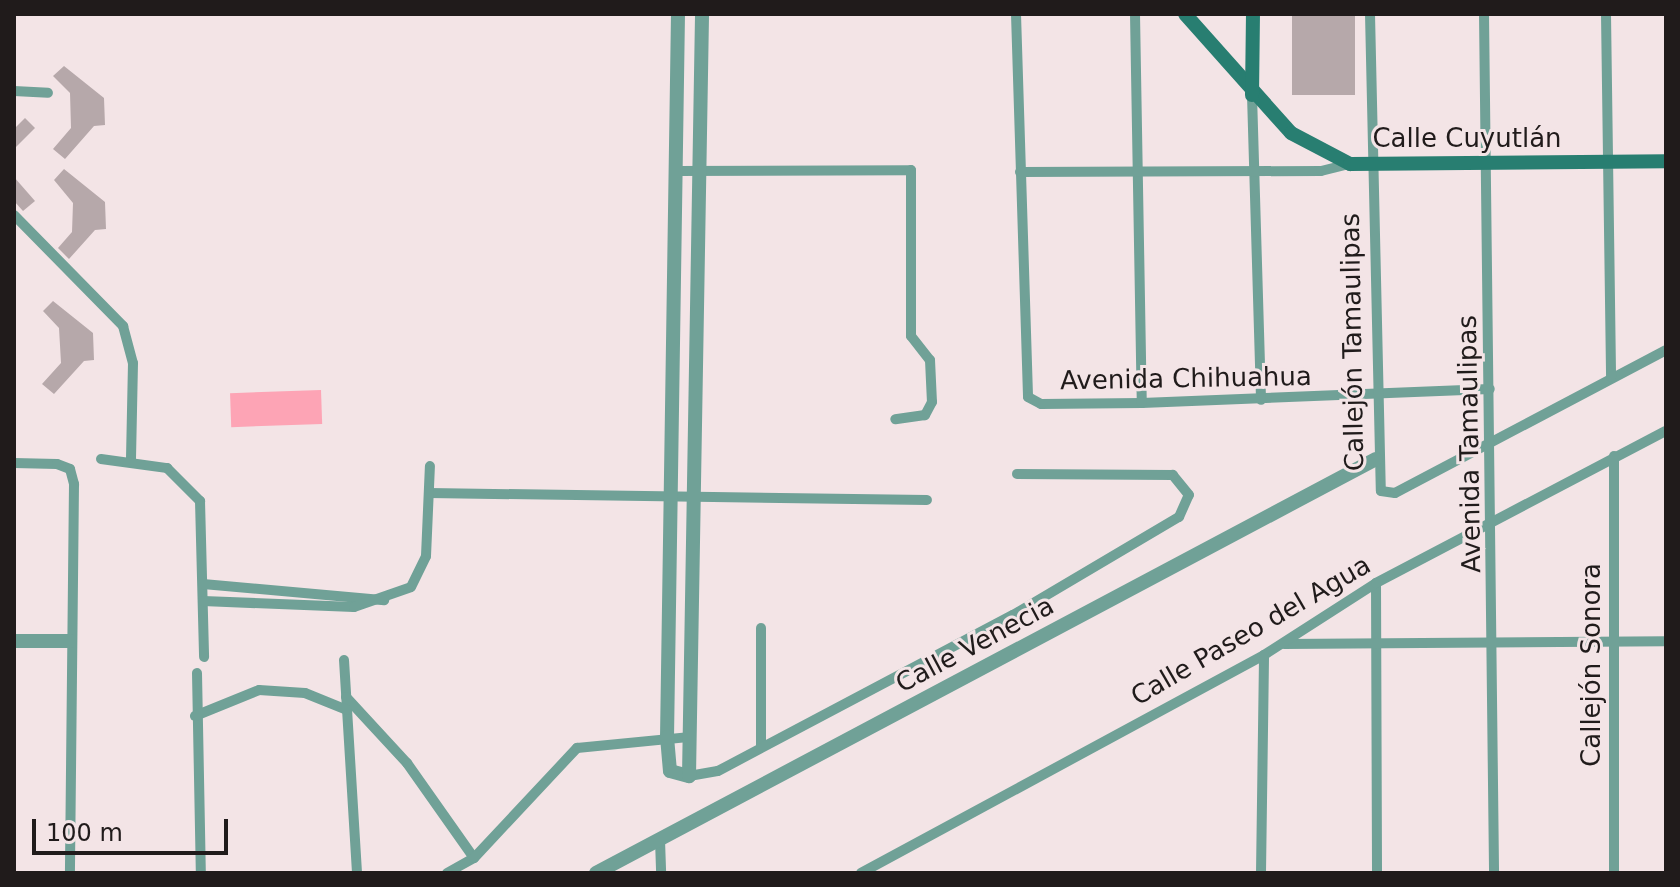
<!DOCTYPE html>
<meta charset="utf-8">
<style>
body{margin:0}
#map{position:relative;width:1680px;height:887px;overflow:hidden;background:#f3e4e6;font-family:"DejaVu Sans",sans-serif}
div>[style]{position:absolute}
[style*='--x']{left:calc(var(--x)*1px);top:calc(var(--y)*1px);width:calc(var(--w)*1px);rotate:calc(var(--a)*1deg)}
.green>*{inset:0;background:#fda4b5;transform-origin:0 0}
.building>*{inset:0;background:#b6a8aa;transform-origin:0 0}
.minor>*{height:10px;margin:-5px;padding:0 5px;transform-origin:5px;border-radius:5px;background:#70a197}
.tertiary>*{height:14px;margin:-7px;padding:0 7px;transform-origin:7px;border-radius:7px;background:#70a197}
.secondary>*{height:14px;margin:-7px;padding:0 7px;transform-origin:7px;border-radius:7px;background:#287e71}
span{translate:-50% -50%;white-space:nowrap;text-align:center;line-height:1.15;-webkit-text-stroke:6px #f3e4e6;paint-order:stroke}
.street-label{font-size:26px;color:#201b1b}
.frame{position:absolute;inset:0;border:16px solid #201b1b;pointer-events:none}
.scale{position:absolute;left:32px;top:819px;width:196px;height:36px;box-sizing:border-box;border:4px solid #201b1b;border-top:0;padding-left:10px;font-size:24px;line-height:28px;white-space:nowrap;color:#201b1b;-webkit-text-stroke:6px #f3e4e6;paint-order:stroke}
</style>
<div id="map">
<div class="green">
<div style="left:321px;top:390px;width:34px;height:91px;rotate:88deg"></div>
</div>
<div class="building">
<div style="left:1292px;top:14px;width:63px;height:81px"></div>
<div style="clip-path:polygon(64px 66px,104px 98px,105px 125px,94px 126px,65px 159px,53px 149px,71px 128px,70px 93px,53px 76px)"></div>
<div style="clip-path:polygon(25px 118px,35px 128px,14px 149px,14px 129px)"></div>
<div style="clip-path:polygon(64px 169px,105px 202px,106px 229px,95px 230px,69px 259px,58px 248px,72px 232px,73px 203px,54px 180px)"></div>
<div style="clip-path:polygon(14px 177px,35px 201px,23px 211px,14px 201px)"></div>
<div style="clip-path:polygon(53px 301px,93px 333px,94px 360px,84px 361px,54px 394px,42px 384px,61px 363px,59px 328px,43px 311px)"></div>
</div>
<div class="minor">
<div style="--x:1016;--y:14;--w:383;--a:88.2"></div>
<div style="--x:1028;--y:397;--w:15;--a:28"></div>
<div style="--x:1041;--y:404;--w:101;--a:-0.6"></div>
<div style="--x:1142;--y:403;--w:348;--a:-2.3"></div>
<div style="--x:1135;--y:14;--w:389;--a:89"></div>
<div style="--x:1370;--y:14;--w:477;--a:88.7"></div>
<div style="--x:1381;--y:491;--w:14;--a:8"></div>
<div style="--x:1395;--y:493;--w:306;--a:-27.8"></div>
<div style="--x:1484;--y:14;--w:859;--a:89.33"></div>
<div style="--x:1606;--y:14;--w:363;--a:89.2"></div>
<div style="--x:14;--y:91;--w:34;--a:3"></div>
<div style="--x:1252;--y:95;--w:305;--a:88.3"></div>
<div style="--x:676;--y:171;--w:235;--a:-0.2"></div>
<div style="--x:911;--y:170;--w:166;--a:90"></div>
<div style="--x:911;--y:336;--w:31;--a:52"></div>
<div style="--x:930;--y:360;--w:42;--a:87.3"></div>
<div style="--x:932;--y:402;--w:15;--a:118"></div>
<div style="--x:925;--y:415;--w:30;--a:172"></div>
<div style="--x:1020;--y:172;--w:301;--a:-0.2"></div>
<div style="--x:1321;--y:171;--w:30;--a:-14"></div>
<div style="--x:14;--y:215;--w:156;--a:45.5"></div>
<div style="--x:123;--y:326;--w:38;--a:75"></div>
<div style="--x:133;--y:363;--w:99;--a:91.2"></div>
<div style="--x:101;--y:459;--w:67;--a:7.8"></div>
<div style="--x:167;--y:468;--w:47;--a:45"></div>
<div style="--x:200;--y:501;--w:156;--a:88.5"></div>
<div style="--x:14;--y:463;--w:43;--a:1.3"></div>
<div style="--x:57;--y:464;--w:14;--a:21"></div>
<div style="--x:70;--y:469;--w:16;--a:75"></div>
<div style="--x:74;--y:484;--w:389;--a:90.6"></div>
<div style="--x:429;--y:493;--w:498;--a:0.8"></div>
<div style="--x:1376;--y:583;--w:290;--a:89.8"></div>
<div style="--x:203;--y:584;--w:182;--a:5.1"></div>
<div style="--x:203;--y:601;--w:151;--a:2.3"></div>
<div style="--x:354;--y:607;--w:60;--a:-19.3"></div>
<div style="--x:411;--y:587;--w:34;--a:-64"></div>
<div style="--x:426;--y:556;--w:90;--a:-87.5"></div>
<div style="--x:761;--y:628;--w:119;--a:90"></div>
<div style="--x:1284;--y:644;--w:382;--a:-0.4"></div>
<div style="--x:344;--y:660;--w:213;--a:86.5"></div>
<div style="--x:197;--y:673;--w:200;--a:88.9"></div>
<div style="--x:346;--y:697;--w:90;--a:47.3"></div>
<div style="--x:407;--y:763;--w:116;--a:54.8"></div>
<div style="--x:195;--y:716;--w:69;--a:-22.1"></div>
<div style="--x:259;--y:690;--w:46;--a:3.7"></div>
<div style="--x:305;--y:693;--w:45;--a:22"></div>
<div style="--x:689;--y:776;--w:29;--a:-10"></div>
<div style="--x:718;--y:771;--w:334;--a:-27.9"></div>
<div style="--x:1013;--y:615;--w:193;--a:-30.6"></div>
<div style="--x:1179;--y:517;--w:24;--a:-66"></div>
<div style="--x:1189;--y:495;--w:26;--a:-129"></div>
<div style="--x:1173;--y:475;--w:156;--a:-179.6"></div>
<div style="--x:660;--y:840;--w:33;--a:88"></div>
<div style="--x:447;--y:873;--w:31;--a:-29"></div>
<div style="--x:474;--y:858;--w:151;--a:-46.9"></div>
<div style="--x:577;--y:748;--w:114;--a:-5.6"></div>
<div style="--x:861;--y:873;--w:458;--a:-28.4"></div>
<div style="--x:1264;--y:655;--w:133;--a:-32.7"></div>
<div style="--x:1376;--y:583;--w:327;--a:-27.7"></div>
<div style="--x:1261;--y:873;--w:218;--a:-89.2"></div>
<div style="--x:1614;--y:873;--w:417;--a:-90"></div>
</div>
<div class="tertiary">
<div style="--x:678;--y:14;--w:723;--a:90.87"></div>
<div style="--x:667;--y:737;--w:34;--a:85"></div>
<div style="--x:670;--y:771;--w:20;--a:15"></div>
<div style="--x:689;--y:776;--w:762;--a:-89.02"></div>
<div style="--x:14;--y:641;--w:56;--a:0"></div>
<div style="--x:596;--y:873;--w:883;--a:-27.96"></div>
</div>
<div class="secondary">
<div style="--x:1185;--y:14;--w:159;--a:48.3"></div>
<div style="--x:1291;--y:133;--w:67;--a:27.7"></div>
<div style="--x:1350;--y:164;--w:316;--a:-0.5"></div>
<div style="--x:1252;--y:95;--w:81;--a:-89.3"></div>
</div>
<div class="street-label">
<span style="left:1467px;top:139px">Calle Cuyutlán</span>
<span style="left:1353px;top:342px;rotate:-91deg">Callejón Tamaulipas</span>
<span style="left:1186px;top:379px;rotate:-1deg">Avenida Chihuahua</span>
<span style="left:1470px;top:444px;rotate:-91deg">Avenida Tamaulipas</span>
<span style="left:1251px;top:631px;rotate:-30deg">Calle Paseo del Agua</span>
<span style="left:975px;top:645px;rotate:-28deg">Calle Venecia</span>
<span style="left:1592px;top:665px;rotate:-90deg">Callejón Sonora</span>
</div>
<div class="frame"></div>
<div class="scale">100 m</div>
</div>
